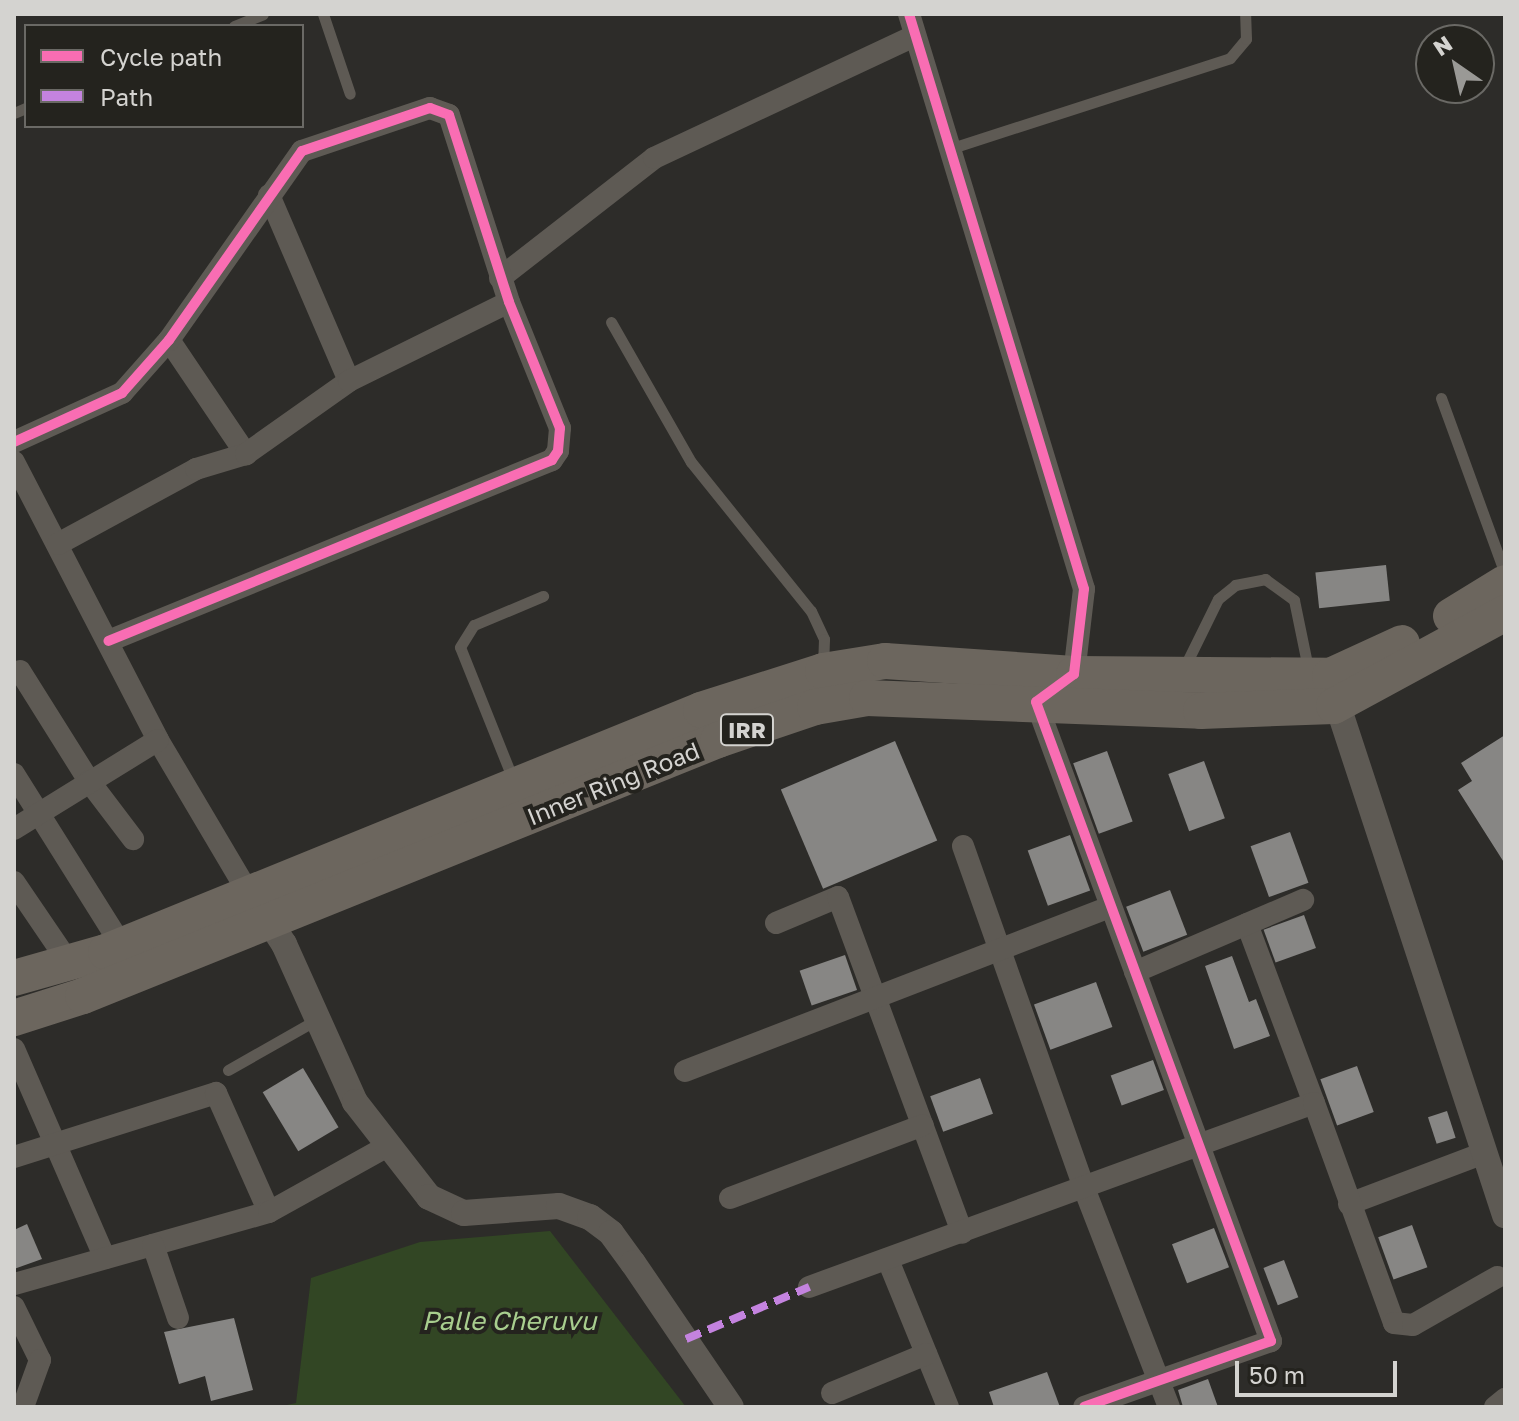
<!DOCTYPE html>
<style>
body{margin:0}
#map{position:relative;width:1519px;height:1421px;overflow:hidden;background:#2d2c29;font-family:"Golos Text",sans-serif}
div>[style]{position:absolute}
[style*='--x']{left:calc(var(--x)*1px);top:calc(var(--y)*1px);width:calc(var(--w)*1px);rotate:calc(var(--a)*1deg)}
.water>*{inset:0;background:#324624}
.building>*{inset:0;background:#878684;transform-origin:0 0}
.service>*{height:11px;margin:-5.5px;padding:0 5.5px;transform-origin:5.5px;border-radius:5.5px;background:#5e5a54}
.minor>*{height:22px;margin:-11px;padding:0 11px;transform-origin:11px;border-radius:11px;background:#5e5a54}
.tertiary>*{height:26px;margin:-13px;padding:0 13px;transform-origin:13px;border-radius:13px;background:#5e5a54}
.trunk>*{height:36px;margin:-18px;padding:0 18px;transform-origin:18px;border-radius:18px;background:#6c665e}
.quiet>*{height:8px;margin-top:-4px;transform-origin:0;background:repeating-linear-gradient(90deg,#c483df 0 16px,transparent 0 24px)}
.cycleway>*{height:10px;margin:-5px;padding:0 5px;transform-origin:5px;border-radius:5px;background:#f96db3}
span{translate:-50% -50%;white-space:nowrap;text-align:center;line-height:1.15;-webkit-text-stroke:8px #24231e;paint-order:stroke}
.shield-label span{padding:2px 6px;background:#24231e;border:2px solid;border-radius:6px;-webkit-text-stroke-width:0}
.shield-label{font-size:22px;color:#d4d3d0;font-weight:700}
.street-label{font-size:24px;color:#d4d3d0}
.water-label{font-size:26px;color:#a8ce8e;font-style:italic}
.frame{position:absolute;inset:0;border:16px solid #d4d3d0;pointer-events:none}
.legend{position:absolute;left:24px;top:24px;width:280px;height:104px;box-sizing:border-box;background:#24231e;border:2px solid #6a6965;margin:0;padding:10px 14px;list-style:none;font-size:24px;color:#d4d3d0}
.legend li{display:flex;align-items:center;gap:16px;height:40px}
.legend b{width:40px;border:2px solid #6a6965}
.north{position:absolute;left:1415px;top:24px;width:80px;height:80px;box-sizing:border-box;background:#24231e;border:2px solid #6a6965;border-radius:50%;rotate:326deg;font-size:22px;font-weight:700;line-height:32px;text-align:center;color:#d4d3d0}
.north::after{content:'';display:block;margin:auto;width:28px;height:36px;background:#9a9996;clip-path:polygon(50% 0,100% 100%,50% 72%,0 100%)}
.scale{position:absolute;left:1235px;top:1361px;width:162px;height:36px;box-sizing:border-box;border:4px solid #d4d3d0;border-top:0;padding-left:10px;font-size:24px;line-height:28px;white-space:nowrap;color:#d4d3d0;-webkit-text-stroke:6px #24231e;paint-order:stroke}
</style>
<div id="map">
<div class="water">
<div style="clip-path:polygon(550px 1231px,686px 1407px,278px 1407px,296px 1403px,311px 1278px,420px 1242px)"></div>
</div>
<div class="building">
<div style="left:1386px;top:565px;width:36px;height:71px;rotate:84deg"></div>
<div style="clip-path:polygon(1505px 735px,1505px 864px,1458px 790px,1472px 781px,1461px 763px)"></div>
<div style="left:895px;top:741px;width:108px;height:124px;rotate:67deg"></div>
<div style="left:1107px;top:751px;width:75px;height:36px;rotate:70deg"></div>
<div style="left:1204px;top:761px;width:61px;height:38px;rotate:70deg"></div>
<div style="left:1290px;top:832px;width:54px;height:42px;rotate:70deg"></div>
<div style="left:1070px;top:835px;width:59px;height:45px;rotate:70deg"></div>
<div style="left:1170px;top:890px;width:48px;height:47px;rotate:69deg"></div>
<div style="left:1304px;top:915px;width:35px;height:43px;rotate:70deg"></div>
<div style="left:845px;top:955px;width:37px;height:48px;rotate:71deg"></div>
<div style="clip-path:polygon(1232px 956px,1249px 1002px,1256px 999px,1270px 1036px,1234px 1049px,1205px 966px)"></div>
<div style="left:1096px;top:982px;width:48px;height:66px;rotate:70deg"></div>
<div style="left:1153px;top:1060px;width:32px;height:45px;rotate:70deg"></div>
<div style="left:1357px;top:1066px;width:49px;height:39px;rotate:70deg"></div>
<div style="left:303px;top:1068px;width:69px;height:47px;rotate:59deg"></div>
<div style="left:980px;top:1078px;width:38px;height:53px;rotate:70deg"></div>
<div style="left:1447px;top:1111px;width:28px;height:20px;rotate:72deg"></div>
<div style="clip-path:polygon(27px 1224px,42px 1259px,14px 1269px,14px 1230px)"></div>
<div style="left:1412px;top:1225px;width:45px;height:36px;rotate:70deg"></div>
<div style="left:1214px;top:1228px;width:42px;height:45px;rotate:69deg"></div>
<div style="left:1284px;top:1260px;width:40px;height:22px;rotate:69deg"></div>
<div style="clip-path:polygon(234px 1318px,253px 1390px,211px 1401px,205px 1376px,179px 1384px,164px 1332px)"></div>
<div style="clip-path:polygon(1047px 1372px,1060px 1407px,994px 1407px,989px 1392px)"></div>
<div style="clip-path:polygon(1208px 1379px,1218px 1407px,1183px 1407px,1178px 1390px)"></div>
</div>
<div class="service">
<div style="--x:323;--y:14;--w:84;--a:71.4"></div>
<div style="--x:234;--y:26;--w:31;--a:-22"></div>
<div style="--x:14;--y:113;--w:13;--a:-23"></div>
<div style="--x:952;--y:148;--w:292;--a:-17.9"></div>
<div style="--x:1230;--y:58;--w:25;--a:-50"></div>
<div style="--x:1246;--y:39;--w:25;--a:-92"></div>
<div style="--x:611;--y:322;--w:161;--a:60.3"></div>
<div style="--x:691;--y:462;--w:191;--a:51.2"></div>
<div style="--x:811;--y:611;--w:31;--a:65"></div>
<div style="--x:824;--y:639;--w:28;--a:92"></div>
<div style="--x:1441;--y:398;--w:187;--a:70"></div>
<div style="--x:1183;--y:670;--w:79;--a:-63.8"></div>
<div style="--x:1218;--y:599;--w:22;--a:-39"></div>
<div style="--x:1235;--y:585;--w:31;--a:-11"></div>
<div style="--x:1265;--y:579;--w:36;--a:36"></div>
<div style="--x:1294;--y:600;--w:75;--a:78.4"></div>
<div style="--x:514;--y:782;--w:145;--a:-111.8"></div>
<div style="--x:460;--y:647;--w:26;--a:-58"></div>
<div style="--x:474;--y:625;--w:75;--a:-22.8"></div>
<div style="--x:228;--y:1070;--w:101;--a:-29.6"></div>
</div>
<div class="minor">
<div style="--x:909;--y:14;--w:601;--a:73.07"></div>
<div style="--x:1084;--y:589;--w:86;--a:96.7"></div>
<div style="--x:1074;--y:674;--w:47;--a:143.6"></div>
<div style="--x:1036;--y:702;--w:681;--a:69.81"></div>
<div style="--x:1271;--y:1341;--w:198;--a:160.6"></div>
<div style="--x:269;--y:195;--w:202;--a:66.7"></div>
<div style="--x:500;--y:278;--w:195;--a:-37.9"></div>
<div style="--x:654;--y:158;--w:288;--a:-25.1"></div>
<div style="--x:169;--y:340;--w:138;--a:56"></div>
<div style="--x:14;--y:442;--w:119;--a:-24.4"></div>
<div style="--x:122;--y:393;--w:71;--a:-48.4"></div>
<div style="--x:169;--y:340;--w:231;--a:-54.9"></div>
<div style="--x:302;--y:151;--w:135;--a:-18.6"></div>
<div style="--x:430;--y:108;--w:20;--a:20"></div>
<div style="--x:449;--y:115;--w:196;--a:72.2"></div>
<div style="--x:509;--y:302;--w:136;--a:68"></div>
<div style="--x:560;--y:428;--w:23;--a:95"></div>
<div style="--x:558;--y:451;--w:11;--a:124"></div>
<div style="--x:552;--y:460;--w:479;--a:157.8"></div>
<div style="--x:14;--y:462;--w:313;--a:62.6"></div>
<div style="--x:158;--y:740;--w:182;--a:59.4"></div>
<div style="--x:58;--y:544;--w:157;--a:-28.5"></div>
<div style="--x:196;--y:469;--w:52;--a:-16.7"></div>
<div style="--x:246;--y:454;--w:126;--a:-35.3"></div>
<div style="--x:349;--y:381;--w:178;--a:-26.3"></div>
<div style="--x:20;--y:671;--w:130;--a:57.9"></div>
<div style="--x:89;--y:781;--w:73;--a:52.8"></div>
<div style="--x:14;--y:774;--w:203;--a:57.9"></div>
<div style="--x:14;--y:829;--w:169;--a:-31.7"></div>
<div style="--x:963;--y:846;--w:363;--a:70.5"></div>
<div style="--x:1084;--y:1188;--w:235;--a:68.8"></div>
<div style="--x:14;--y:882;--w:98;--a:55.8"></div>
<div style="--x:776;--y:923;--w:67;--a:-22.8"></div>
<div style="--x:838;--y:897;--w:358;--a:69.7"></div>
<div style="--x:1247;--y:924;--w:191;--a:69.5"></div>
<div style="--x:1135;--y:972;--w:183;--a:-23.2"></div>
<div style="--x:14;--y:1049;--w:228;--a:66.5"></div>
<div style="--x:685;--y:1071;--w:456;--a:-21.1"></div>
<div style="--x:14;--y:1157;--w:212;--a:-17.6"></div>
<div style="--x:216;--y:1093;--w:130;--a:66"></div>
<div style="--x:269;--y:1212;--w:265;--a:164.2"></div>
<div style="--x:730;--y:1198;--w:206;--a:-20.7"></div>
<div style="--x:1349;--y:1204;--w:141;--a:-20.7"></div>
<div style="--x:269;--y:1212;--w:134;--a:-29.1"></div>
<div style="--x:153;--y:1245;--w:77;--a:71.1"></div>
<div style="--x:888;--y:1260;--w:159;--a:67.8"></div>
<div style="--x:809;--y:1287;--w:537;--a:-20.02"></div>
<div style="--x:1314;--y:1103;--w:234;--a:70"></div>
<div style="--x:1394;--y:1323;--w:19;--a:6"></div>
<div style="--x:1413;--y:1325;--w:97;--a:-29.7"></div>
<div style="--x:14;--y:1307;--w:59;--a:63.9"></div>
<div style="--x:40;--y:1360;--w:50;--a:109.9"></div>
<div style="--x:832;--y:1393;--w:102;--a:-22.5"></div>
<div style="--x:1495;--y:1407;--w:13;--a:-39"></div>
</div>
<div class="tertiary">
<div style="--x:1332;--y:688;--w:555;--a:71.83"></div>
<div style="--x:261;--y:909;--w:42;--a:56.7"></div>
<div style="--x:284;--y:944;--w:173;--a:65.8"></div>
<div style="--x:355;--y:1102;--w:120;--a:52.1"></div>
<div style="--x:429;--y:1197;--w:38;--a:25"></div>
<div style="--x:464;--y:1213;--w:95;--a:-4.2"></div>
<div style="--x:559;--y:1206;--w:33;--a:20"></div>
<div style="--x:590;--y:1217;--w:26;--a:37"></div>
<div style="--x:611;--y:1233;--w:37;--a:54"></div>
<div style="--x:633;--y:1263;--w:174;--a:55.8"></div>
</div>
<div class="trunk">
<div style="--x:1451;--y:616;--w:63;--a:-31.4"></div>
<div style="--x:14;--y:978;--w:96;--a:-15.8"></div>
<div style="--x:106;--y:952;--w:642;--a:-22.13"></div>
<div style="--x:701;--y:710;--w:128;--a:-17.7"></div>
<div style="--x:823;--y:671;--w:63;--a:-9.2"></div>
<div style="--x:885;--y:661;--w:189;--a:3.9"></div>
<div style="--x:1074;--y:674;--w:256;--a:0.4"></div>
<div style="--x:1330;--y:676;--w:79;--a:-24.6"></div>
<div style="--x:14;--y:1018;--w:72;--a:-17.7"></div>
<div style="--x:83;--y:996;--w:685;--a:-21.96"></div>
<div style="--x:718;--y:740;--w:102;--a:-18.8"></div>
<div style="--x:815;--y:707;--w:53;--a:-9.8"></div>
<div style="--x:867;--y:698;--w:334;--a:2.2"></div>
<div style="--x:1201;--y:711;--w:133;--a:-2.2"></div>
<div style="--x:1334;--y:706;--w:195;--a:-28.5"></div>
</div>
<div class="quiet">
<div style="--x:686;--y:1339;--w:134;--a:-22.9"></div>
</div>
<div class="cycleway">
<div style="--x:909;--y:14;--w:601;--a:73.07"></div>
<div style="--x:1084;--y:589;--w:86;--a:96.7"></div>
<div style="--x:1074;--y:674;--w:47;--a:143.6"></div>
<div style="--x:1036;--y:702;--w:681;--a:69.81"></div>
<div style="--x:1271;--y:1341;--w:198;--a:160.6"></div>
<div style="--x:14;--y:442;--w:119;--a:-24.4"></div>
<div style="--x:122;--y:393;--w:71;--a:-48.4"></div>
<div style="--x:169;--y:340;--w:231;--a:-54.9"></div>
<div style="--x:302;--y:151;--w:135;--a:-18.6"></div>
<div style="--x:430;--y:108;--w:20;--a:20"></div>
<div style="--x:449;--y:115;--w:196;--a:72.2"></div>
<div style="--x:509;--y:302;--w:136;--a:68"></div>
<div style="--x:560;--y:428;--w:23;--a:95"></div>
<div style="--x:558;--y:451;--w:11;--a:124"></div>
<div style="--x:552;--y:460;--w:479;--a:157.8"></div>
</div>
<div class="shield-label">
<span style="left:747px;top:730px">IRR</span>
</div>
<div class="street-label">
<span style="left:613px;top:783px;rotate:-22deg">Inner Ring Road</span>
</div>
<div class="water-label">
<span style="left:509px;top:1321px">Palle Cheruvu</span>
</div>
<div class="frame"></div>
<ul class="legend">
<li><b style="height:10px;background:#f96db3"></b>Cycle path</li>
<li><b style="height:10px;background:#c483df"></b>Path</li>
</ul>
<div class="north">N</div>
<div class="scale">50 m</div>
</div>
